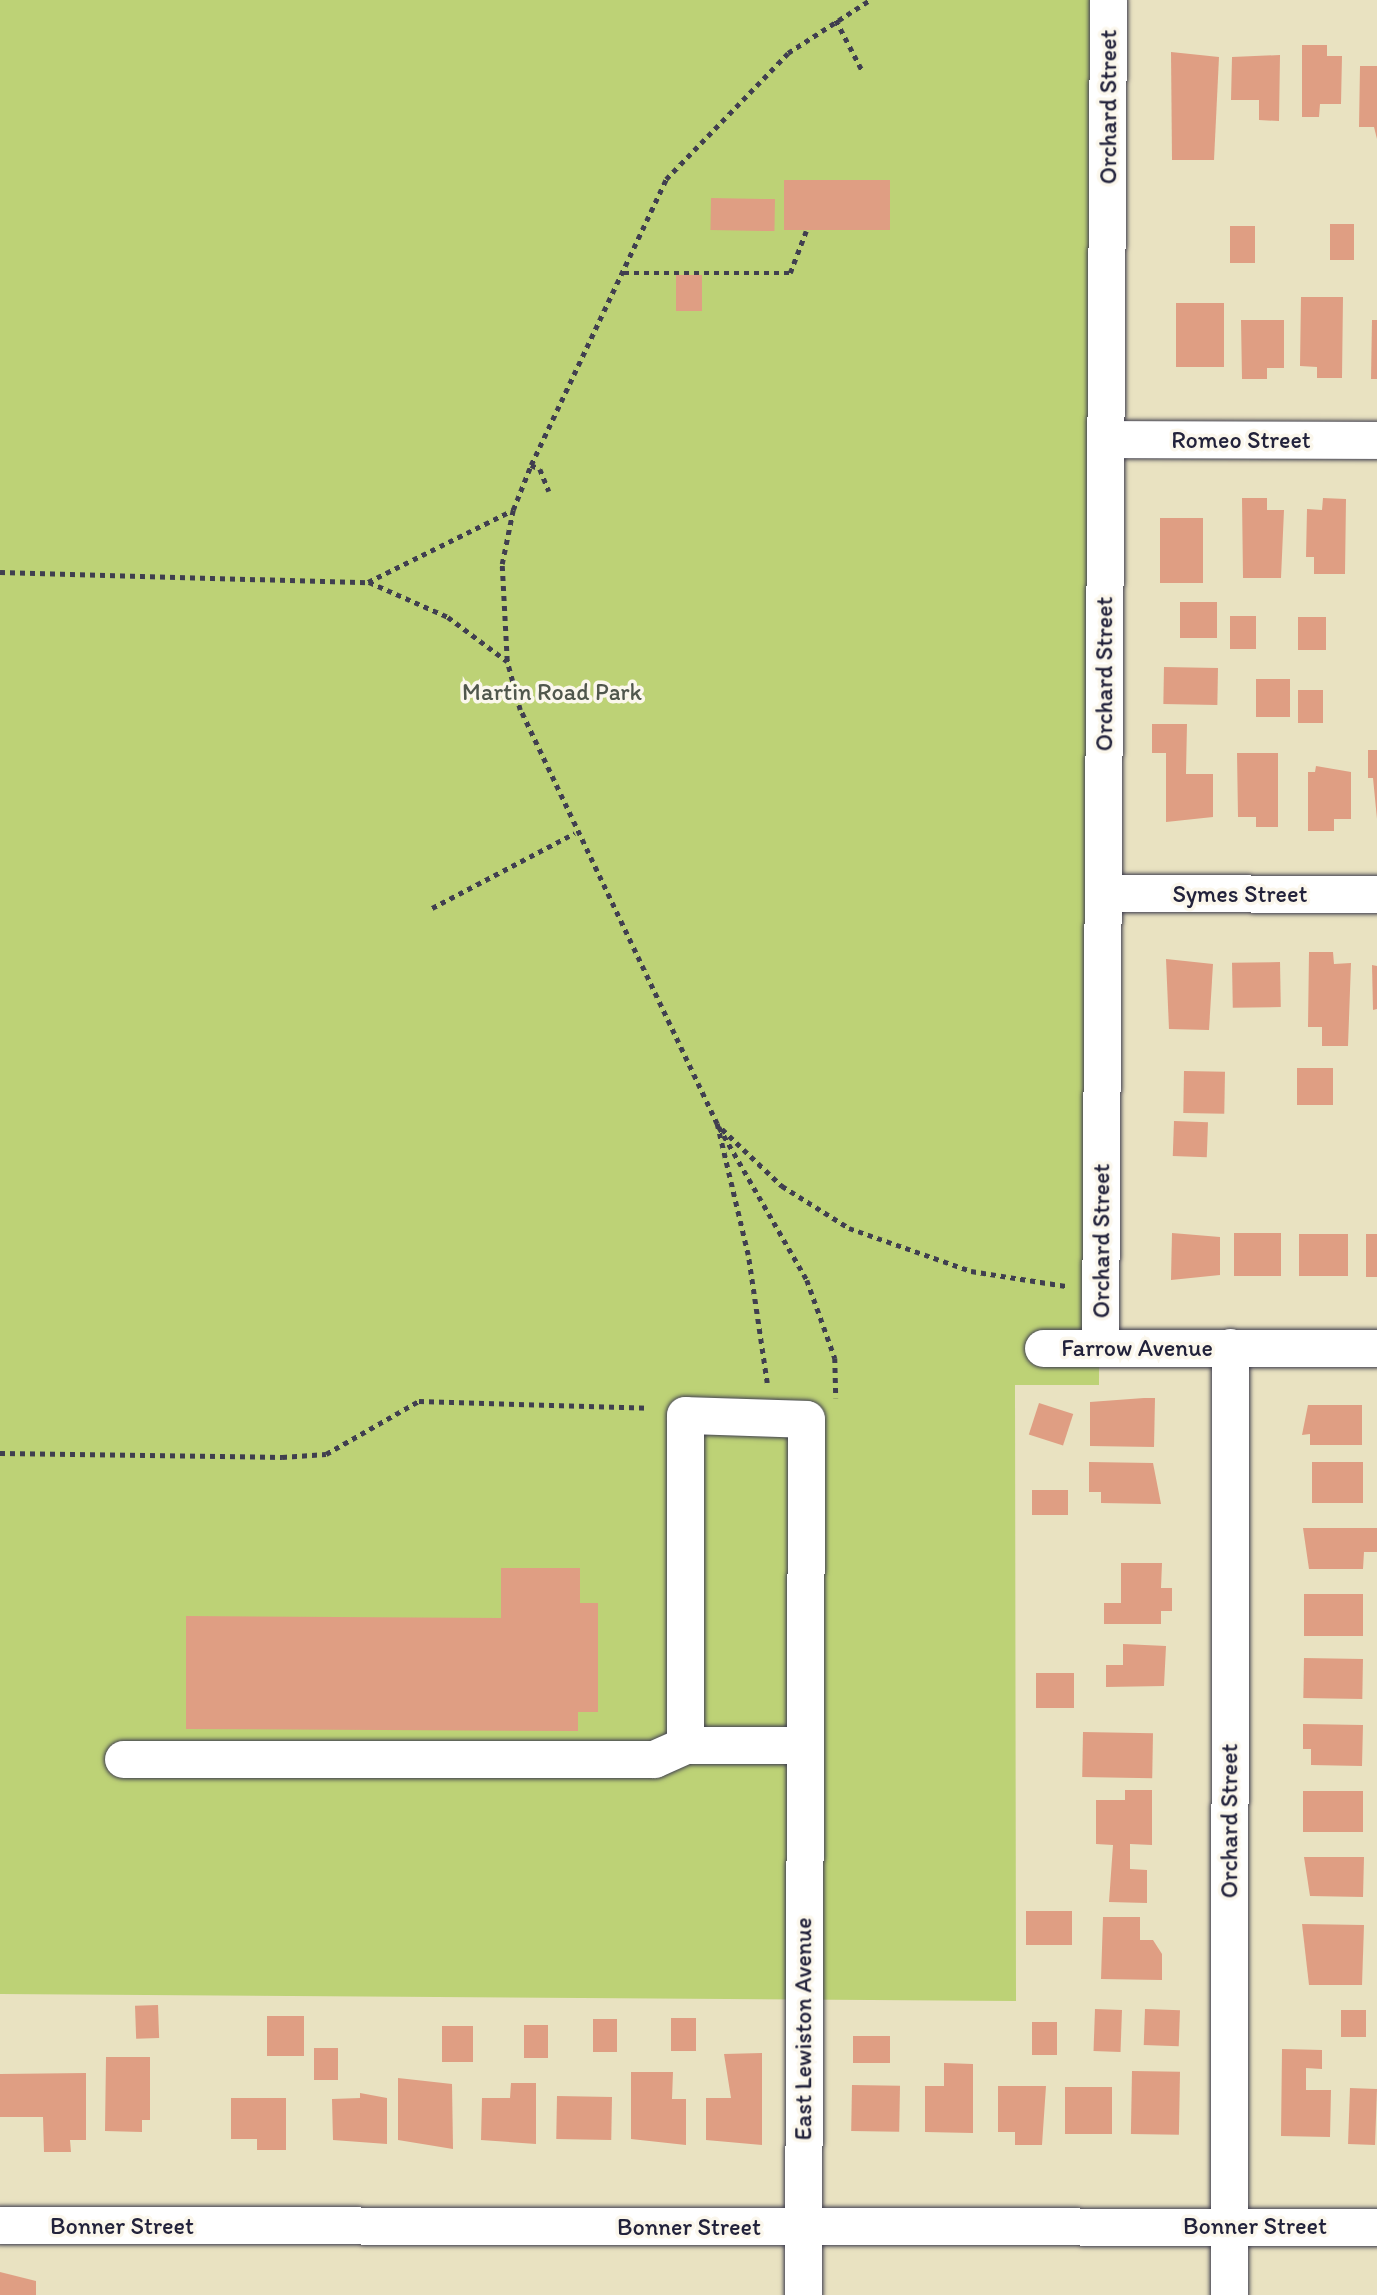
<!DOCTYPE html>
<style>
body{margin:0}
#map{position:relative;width:1377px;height:2295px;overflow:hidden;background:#e9e2c1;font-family:Itim,sans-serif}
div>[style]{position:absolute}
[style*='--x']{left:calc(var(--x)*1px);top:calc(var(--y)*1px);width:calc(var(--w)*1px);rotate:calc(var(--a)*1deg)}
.green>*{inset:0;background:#bdd276}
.building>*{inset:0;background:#df9e83;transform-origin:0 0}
.path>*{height:4.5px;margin-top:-2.25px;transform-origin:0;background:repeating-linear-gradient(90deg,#403f4f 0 5px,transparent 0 10px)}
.roads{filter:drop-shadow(0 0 2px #403f4f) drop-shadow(0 0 2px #403f4f)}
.minor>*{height:37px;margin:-18.5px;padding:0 18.5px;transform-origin:18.5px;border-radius:18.5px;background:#fff}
span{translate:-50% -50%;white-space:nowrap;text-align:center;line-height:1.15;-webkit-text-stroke:7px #fbf7ec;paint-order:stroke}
.street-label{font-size:24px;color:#22223b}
.park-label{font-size:24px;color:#50574d}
</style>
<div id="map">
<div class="green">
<div style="clip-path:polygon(0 0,1107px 0,1099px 1385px,1015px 1385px,1016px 2001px,0 1994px)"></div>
</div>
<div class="building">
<div style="clip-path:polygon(1302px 45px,1327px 45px,1327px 56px,1342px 56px,1341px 104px,1320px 104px,1319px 117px,1302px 117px)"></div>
<div style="clip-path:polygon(1171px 52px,1219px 57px,1214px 160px,1172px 160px)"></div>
<div style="clip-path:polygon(1280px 55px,1279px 121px,1259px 120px,1259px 100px,1231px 100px,1232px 57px)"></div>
<div style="clip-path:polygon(1360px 66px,1377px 66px,1377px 139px,1374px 127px,1359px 127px)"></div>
<div style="left:890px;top:180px;width:50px;height:106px;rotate:90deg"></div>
<div style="left:711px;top:198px;width:64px;height:32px;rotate:1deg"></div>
<div style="left:1330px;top:224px;width:24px;height:36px"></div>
<div style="left:1230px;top:226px;width:25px;height:37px"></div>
<div style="left:676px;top:275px;width:26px;height:36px"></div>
<div style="clip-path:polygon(1301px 297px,1343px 297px,1342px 378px,1317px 378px,1317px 367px,1300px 366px)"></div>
<div style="left:1176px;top:303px;width:48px;height:64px"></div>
<div style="clip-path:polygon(1241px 320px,1284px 320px,1284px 368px,1267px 368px,1267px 379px,1242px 379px)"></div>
<div style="clip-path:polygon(1372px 320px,1377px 320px,1377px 379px,1371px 379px)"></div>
<div style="clip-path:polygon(1242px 498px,1267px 498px,1267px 510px,1284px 510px,1281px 578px,1243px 578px)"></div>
<div style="clip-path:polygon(1323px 498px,1346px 499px,1345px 574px,1314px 574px,1314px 557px,1306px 557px,1307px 509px,1322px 510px)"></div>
<div style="left:1160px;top:518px;width:43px;height:65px"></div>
<div style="left:1180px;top:602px;width:37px;height:36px"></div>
<div style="left:1230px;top:616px;width:26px;height:33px"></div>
<div style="left:1298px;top:617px;width:28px;height:33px"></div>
<div style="left:1164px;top:667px;width:54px;height:37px;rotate:1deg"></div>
<div style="left:1256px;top:679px;width:34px;height:38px"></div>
<div style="left:1298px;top:690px;width:25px;height:33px"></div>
<div style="clip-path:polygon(1152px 724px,1187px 724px,1186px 774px,1213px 774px,1213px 817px,1166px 822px,1166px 753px,1152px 753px)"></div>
<div style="clip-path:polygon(1368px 750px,1377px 750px,1377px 819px,1373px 778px,1368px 778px)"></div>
<div style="clip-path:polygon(1237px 753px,1278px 753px,1278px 827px,1256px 827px,1256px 817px,1238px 817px)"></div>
<div style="clip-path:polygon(1316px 766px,1351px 772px,1351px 819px,1334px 819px,1334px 831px,1308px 831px,1308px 772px,1315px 772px)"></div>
<div style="clip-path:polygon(1309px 952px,1333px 952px,1334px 964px,1351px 963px,1348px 1046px,1322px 1046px,1322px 1027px,1308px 1027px)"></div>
<div style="clip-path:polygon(1166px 959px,1213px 964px,1209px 1030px,1169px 1029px)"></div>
<div style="left:1280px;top:962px;width:45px;height:48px;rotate:89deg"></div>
<div style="clip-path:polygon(1372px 965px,1377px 966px,1377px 1009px,1373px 1010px)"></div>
<div style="left:1333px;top:1068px;width:37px;height:36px;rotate:90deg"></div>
<div style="left:1184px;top:1071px;width:41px;height:42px;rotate:1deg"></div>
<div style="left:1174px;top:1121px;width:34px;height:35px;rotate:2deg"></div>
<div style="clip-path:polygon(1172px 1233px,1220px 1237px,1220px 1275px,1171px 1280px)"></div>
<div style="left:1234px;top:1233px;width:47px;height:43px"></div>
<div style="left:1299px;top:1234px;width:49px;height:42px"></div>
<div style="left:1366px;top:1234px;width:11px;height:43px"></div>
<div style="clip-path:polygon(1144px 1398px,1155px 1398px,1154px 1447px,1090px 1446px,1090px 1402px)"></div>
<div style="left:1039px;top:1403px;width:36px;height:33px;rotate:18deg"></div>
<div style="clip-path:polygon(1308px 1405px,1362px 1405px,1362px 1445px,1310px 1445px,1310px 1434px,1302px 1435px)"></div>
<div style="clip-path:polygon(1089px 1462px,1153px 1463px,1161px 1504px,1101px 1503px,1101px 1492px,1089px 1492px)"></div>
<div style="left:1312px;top:1462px;width:51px;height:41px"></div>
<div style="left:1032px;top:1490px;width:36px;height:25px"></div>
<div style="clip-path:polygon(1303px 1528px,1377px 1528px,1377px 1552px,1364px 1552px,1363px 1569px,1309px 1569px)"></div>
<div style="clip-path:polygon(1121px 1563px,1162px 1563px,1161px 1588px,1172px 1588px,1172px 1611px,1161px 1611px,1161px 1624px,1104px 1624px,1104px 1603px,1121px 1603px)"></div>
<div style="clip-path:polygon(501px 1568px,580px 1568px,580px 1603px,598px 1603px,598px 1712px,578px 1712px,578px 1731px,186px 1729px,186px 1616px,501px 1618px)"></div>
<div style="left:1304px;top:1594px;width:59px;height:42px"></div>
<div style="clip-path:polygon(1123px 1644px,1166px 1646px,1164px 1686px,1106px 1687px,1106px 1665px,1123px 1665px)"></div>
<div style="left:1304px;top:1658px;width:59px;height:40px;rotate:1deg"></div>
<div style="left:1036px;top:1673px;width:38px;height:35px"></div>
<div style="clip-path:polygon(1303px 1724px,1363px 1725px,1362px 1766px,1311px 1765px,1311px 1749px,1303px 1749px)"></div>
<div style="left:1083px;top:1732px;width:70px;height:45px;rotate:1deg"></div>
<div style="clip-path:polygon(1125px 1790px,1152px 1790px,1152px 1845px,1130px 1844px,1130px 1869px,1147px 1870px,1147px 1903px,1109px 1902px,1113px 1845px,1096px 1844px,1096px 1800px,1125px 1800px)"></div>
<div style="left:1303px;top:1791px;width:60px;height:41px"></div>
<div style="clip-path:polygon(1304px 1857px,1364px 1857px,1363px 1897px,1310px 1896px)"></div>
<div style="left:1072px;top:1911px;width:34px;height:46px;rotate:90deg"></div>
<div style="clip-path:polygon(1103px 1917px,1140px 1917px,1140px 1940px,1153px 1940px,1162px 1954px,1162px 1980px,1101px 1979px)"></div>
<div style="clip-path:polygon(1302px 1924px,1364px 1925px,1362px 1985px,1309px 1985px)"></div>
<div style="left:158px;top:2005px;width:33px;height:23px;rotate:88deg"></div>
<div style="left:1095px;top:2009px;width:27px;height:42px;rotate:2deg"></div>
<div style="left:1145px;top:2009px;width:35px;height:36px;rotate:2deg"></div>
<div style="left:1341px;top:2010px;width:25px;height:27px"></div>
<div style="left:267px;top:2016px;width:37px;height:40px"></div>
<div style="left:671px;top:2018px;width:25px;height:33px"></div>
<div style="left:593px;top:2019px;width:24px;height:33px"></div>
<div style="left:1032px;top:2022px;width:25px;height:33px"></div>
<div style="left:524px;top:2025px;width:24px;height:33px"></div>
<div style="left:442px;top:2026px;width:31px;height:36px"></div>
<div style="left:853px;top:2036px;width:37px;height:27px"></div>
<div style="left:314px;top:2048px;width:24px;height:32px"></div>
<div style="clip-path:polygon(1282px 2049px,1322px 2050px,1322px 2069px,1306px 2068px,1306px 2090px,1331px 2090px,1330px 2137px,1281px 2136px)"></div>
<div style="clip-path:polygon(762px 2053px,762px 2145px,706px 2140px,706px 2098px,731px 2098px,724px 2054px)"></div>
<div style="clip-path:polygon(106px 2057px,150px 2057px,150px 2120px,142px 2120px,142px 2132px,105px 2131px)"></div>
<div style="clip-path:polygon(944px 2063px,973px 2064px,973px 2133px,925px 2132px,925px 2086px,944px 2086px)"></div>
<div style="left:1132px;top:2071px;width:48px;height:63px;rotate:1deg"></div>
<div style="clip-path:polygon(631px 2072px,673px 2072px,672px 2099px,686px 2099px,686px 2145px,631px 2139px)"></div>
<div style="clip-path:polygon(86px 2073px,86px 2140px,70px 2140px,71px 2152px,44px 2152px,43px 2117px,0 2117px,0 2074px)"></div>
<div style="clip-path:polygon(398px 2078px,452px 2084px,453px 2149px,398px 2140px)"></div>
<div style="clip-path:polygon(511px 2083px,536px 2083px,536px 2144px,481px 2140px,482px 2098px,510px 2098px)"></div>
<div style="left:852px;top:2085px;width:48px;height:46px;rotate:1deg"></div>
<div style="clip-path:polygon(998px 2086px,1046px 2086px,1042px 2145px,1015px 2145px,1015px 2132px,998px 2132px)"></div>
<div style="left:1065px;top:2087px;width:47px;height:47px"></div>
<div style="left:1350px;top:2088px;width:27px;height:56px;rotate:2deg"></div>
<div style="clip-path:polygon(360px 2093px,387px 2098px,387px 2144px,333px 2140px,332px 2099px,360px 2098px)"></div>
<div style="left:557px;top:2096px;width:55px;height:43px;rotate:1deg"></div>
<div style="clip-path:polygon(231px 2098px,286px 2098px,286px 2150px,257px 2150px,257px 2139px,231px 2139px)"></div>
<div style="clip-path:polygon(0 2272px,36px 2281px,36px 2295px,0 2295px)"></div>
</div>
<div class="path">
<div style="--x:836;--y:20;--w:56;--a:62.5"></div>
<div style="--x:624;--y:273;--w:166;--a:0"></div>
<div style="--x:790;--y:273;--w:45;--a:-69.1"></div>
<div style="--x:531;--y:465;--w:10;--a:24"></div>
<div style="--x:540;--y:469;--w:24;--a:68"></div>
<div style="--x:0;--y:572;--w:368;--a:1.6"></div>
<div style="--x:368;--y:582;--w:162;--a:-26.4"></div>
<div style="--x:369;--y:582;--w:86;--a:23.9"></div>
<div style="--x:448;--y:617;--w:74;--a:36.7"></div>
<div style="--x:432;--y:908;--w:161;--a:-27.7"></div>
<div style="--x:719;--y:1127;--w:177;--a:60.1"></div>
<div style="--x:807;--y:1280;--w:83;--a:70.3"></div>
<div style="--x:835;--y:1358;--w:40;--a:88.6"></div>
<div style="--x:722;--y:1129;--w:83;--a:43.5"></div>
<div style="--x:782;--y:1186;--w:79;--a:32.1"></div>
<div style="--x:849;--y:1228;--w:129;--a:19.4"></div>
<div style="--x:971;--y:1271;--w:96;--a:9"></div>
<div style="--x:767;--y:1383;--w:129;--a:-98.4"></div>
<div style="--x:748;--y:1255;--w:135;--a:-103.3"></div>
<div style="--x:717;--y:1124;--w:458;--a:-115.4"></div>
<div style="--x:520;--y:710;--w:51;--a:-104.9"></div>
<div style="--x:507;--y:661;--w:97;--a:-93"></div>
<div style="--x:502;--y:564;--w:55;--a:-78.5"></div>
<div style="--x:513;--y:510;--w:48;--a:-68.2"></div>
<div style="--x:531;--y:465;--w:316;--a:-64.7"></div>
<div style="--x:666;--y:179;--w:175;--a:-45.9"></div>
<div style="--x:788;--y:53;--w:98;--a:-32.9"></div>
<div style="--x:0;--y:1453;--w:282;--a:0.8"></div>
<div style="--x:282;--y:1457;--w:44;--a:-3.9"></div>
<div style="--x:326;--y:1454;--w:107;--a:-29.7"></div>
<div style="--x:419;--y:1401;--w:230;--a:1.7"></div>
</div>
<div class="roads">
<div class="minor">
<div style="--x:1105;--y:439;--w:272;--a:0.2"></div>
<div style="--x:1103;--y:893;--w:274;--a:0.2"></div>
<div style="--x:1100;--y:1347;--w:1347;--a:-89.66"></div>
<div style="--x:1043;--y:1348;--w:334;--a:0"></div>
<div style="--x:123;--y:1759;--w:531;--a:0"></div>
<div style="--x:654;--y:1759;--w:34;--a:-24"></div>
<div style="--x:0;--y:2225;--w:1377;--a:0.08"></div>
<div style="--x:803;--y:2295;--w:876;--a:-89.8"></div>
<div style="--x:806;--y:1419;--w:121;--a:-178.1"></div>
<div style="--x:685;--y:1415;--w:330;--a:90"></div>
<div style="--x:685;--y:1745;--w:119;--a:0"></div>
<div style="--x:1229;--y:2295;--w:948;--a:-89.94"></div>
</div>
</div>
<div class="street-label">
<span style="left:1108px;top:107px;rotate:-90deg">Orchard Street</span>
<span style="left:1241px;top:440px">Romeo Street</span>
<span style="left:1104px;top:674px;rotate:-90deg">Orchard Street</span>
<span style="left:1240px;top:894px">Symes Street</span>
<span style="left:1101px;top:1241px;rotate:-90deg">Orchard Street</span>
<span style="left:1137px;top:1348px">Farrow Avenue</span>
<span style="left:1229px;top:1821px;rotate:-90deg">Orchard Street</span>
<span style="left:803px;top:2029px;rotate:-90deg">East Lewiston Avenue</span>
<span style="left:122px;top:2226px">Bonner Street</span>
<span style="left:1255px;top:2226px">Bonner Street</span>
<span style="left:689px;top:2227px">Bonner Street</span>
</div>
<div class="park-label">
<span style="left:552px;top:692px">Martin Road Park</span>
</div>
</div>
